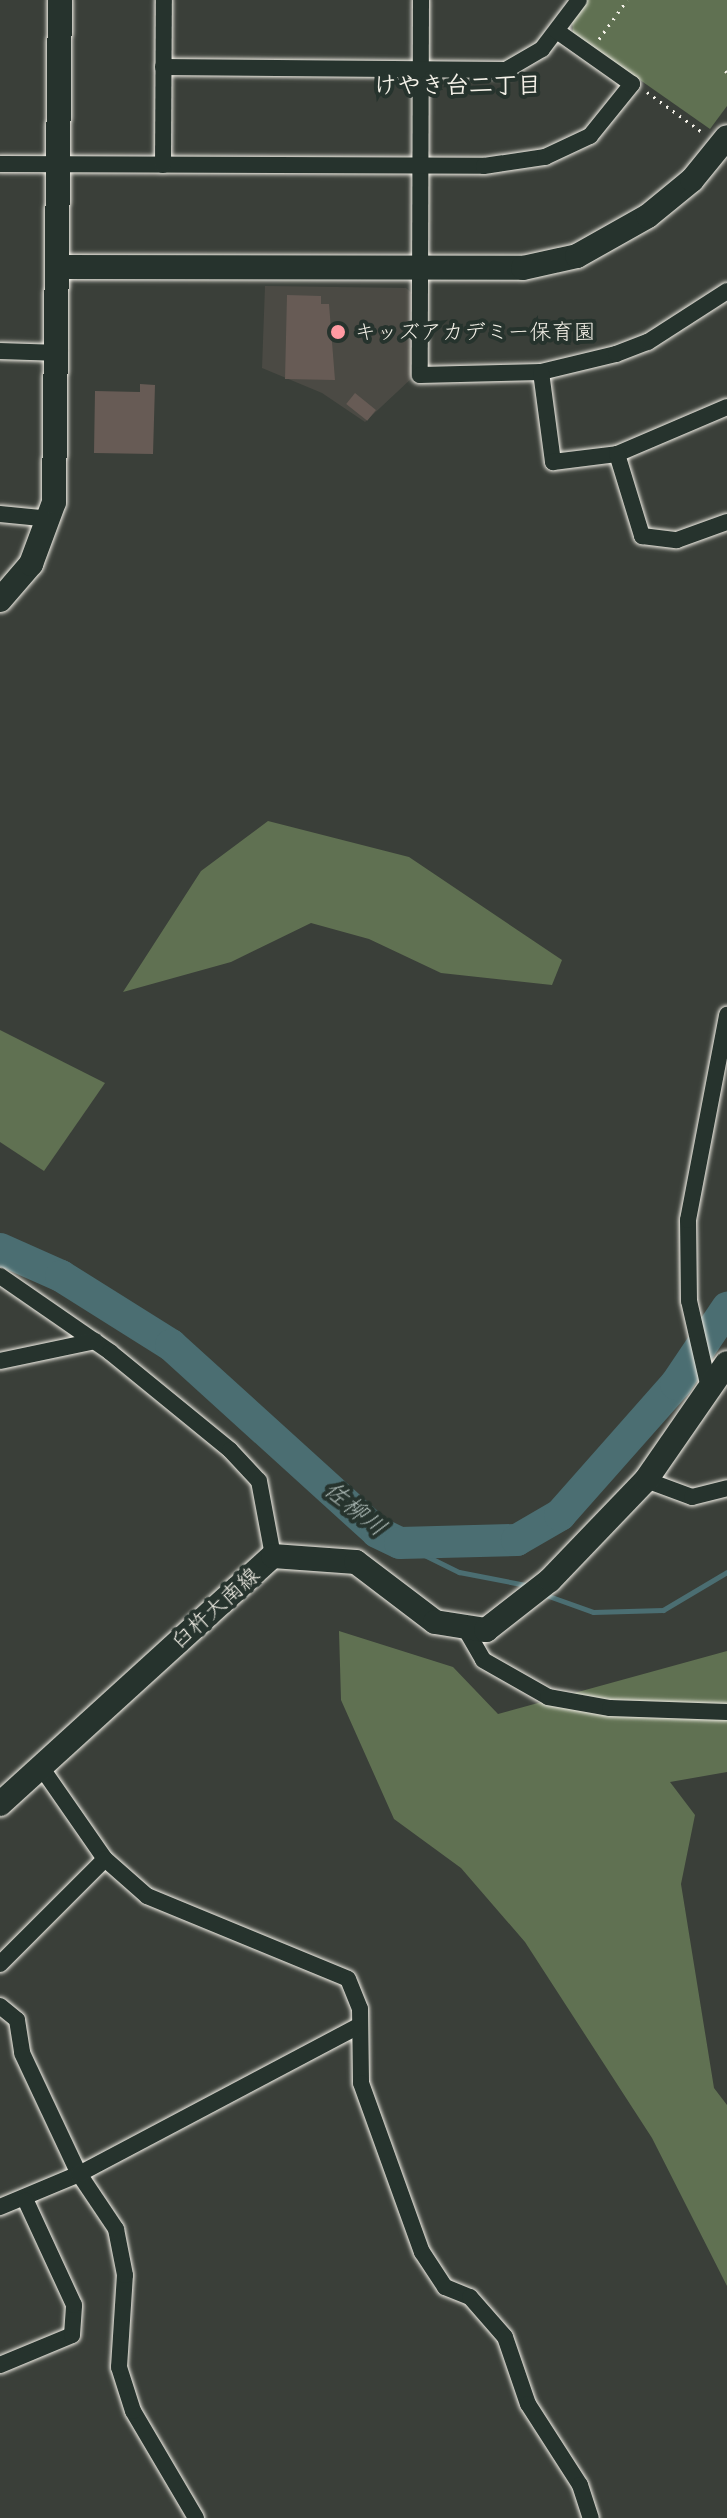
<!DOCTYPE html>
<meta charset="utf-8">
<style>
body{margin:0}
#map{position:relative;width:727px;height:2518px;overflow:hidden;background:#3a3f39;font-family:Sriracha,"Klee One",sans-serif}
div>[style]{position:absolute}
[style*='--x']{left:calc(var(--x)*1px);top:calc(var(--y)*1px);width:calc(var(--w)*1px);rotate:calc(var(--a)*1deg)}
.built>*{inset:0;background:#4b4a44}
.green>*{inset:0;background:#607152}
.stream>*{height:5px;margin:-2.5px;padding:0 2.5px;transform-origin:2.5px;border-radius:2.5px;background:#4b6e72}
.river>*{height:32px;margin:-16px;padding:0 16px;transform-origin:16px;border-radius:16px;background:#4b6e72}
.building>*{inset:0;background:#675b55;transform-origin:0 0}
.path>*{height:3px;margin-top:-1.5px;transform-origin:0;background:repeating-linear-gradient(90deg,#f4f1e8 0 2px,transparent 0 8px)}
.roads{filter:drop-shadow(0 0 2px #f4f1e8) drop-shadow(0 0 2px #f4f1e8)}
.street>*{height:16px;margin:-8px;padding:0 8px;transform-origin:8px;border-radius:8px;background:#26332d}
.secondary>*{height:24px;margin:-12px;padding:0 12px;transform-origin:12px;border-radius:12px;background:#26332d}
.dots>*{width:22px;height:22px;translate:-50% -50%;box-sizing:border-box;border:4px solid #26332d;border-radius:50%}
span{translate:-50% -50%;white-space:nowrap;text-align:center;line-height:1.15;-webkit-text-stroke:8px #26332d;paint-order:stroke}
.poi-label{font-size:22px;color:#f4f1e8}
.left{translate:0 -50%;text-align:left}
.street-label{font-size:22px;color:#f4f1e8}
.neighbourhood-label{font-size:24px;color:#f4f1e8;font-weight:700}
.water-label{font-size:24px;color:#b0bdb9;font-style:italic}
</style>
<div id="map">
<div class="built">
<div style="clip-path:polygon(265px 286px,406px 288px,414px 295px,412px 378px,365px 422px,322px 393px,262px 368px)"></div>
</div>
<div class="green">
<div style="clip-path:polygon(587px 0,727px 0,727px 106px,710px 129px,573px 33px,572px 20px)"></div>
<div style="clip-path:polygon(268px 821px,409px 857px,562px 960px,552px 985px,441px 973px,369px 939px,311px 923px,231px 962px,123px 992px,201px 871px)"></div>
<div style="clip-path:polygon(0 1030px,105px 1083px,44px 1171px,0 1142px)"></div>
<div style="clip-path:polygon(339px 1631px,453px 1667px,498px 1714px,727px 1651px,727px 1772px,670px 1782px,695px 1815px,681px 1884px,714px 2088px,727px 2105px,727px 2286px,652px 2138px,525px 1942px,461px 1868px,394px 1819px,341px 1700px)"></div>
</div>
<div class="stream">
<div style="--x:400;--y:1543;--w:66;--a:26.2"></div>
<div style="--x:459;--y:1572;--w:73;--a:11"></div>
<div style="--x:543;--y:1594;--w:53;--a:19.8"></div>
<div style="--x:593;--y:1612;--w:70;--a:-1.6"></div>
<div style="--x:663;--y:1610;--w:74;--a:-30.7"></div>
</div>
<div class="river">
<div style="--x:0;--y:1249;--w:67;--a:23.9"></div>
<div style="--x:61;--y:1276;--w:130;--a:32.1"></div>
<div style="--x:171;--y:1345;--w:278;--a:42.2"></div>
<div style="--x:377;--y:1532;--w:25;--a:26"></div>
<div style="--x:400;--y:1543;--w:117;--a:-1.5"></div>
<div style="--x:517;--y:1540;--w:50;--a:-30.2"></div>
<div style="--x:560;--y:1515;--w:175;--a:-48.5"></div>
<div style="--x:676;--y:1384;--w:92;--a:-56.1"></div>
</div>
<div class="building">
<div style="clip-path:polygon(287px 295px,321px 296px,321px 304px,329px 304px,335px 380px,285px 379px)"></div>
<div style="clip-path:polygon(140px 384px,155px 385px,153px 454px,94px 453px,95px 391px,140px 392px)"></div>
<div style="left:355px;top:393px;width:27px;height:14px;rotate:39deg"></div>
</div>
<div class="path">
<div style="--x:599;--y:39;--w:48;--a:-54.3"></div>
<div style="--x:725;--y:71;--w:2;--a:27"></div>
<div style="--x:647;--y:92;--w:68;--a:36"></div>
</div>
<div class="roads">
<div class="street">
<div style="--x:421;--y:0;--w:375;--a:90.2"></div>
<div style="--x:420;--y:375;--w:121;--a:-1.4"></div>
<div style="--x:541;--y:372;--w:77;--a:-13.5"></div>
<div style="--x:616;--y:354;--w:34;--a:-21"></div>
<div style="--x:648;--y:342;--w:94;--a:-32.8"></div>
<div style="--x:163;--y:67;--w:343;--a:0.5"></div>
<div style="--x:506;--y:70;--w:42;--a:-30.3"></div>
<div style="--x:542;--y:49;--w:61;--a:-52.9"></div>
<div style="--x:0;--y:164;--w:484;--a:0.2"></div>
<div style="--x:484;--y:166;--w:62;--a:-8.4"></div>
<div style="--x:545;--y:157;--w:50;--a:-25"></div>
<div style="--x:590;--y:136;--w:67;--a:-51.1"></div>
<div style="--x:632;--y:84;--w:92;--a:-144.8"></div>
<div style="--x:163;--y:165;--w:165;--a:-89.7"></div>
<div style="--x:0;--y:351;--w:60;--a:1.9"></div>
<div style="--x:541;--y:372;--w:91;--a:82.4"></div>
<div style="--x:553;--y:462;--w:64;--a:-7.1"></div>
<div style="--x:617;--y:454;--w:120;--a:-23.1"></div>
<div style="--x:617;--y:454;--w:86;--a:73"></div>
<div style="--x:642;--y:536;--w:35;--a:7"></div>
<div style="--x:677;--y:540;--w:53;--a:-19.8"></div>
<div style="--x:0;--y:514;--w:51;--a:5.6"></div>
<div style="--x:0;--y:1276;--w:134;--a:34.6"></div>
<div style="--x:110;--y:1352;--w:155;--a:39.2"></div>
<div style="--x:230;--y:1450;--w:42;--a:46.9"></div>
<div style="--x:259;--y:1481;--w:76;--a:79.4"></div>
<div style="--x:0;--y:1361;--w:97;--a:-11.9"></div>
<div style="--x:709;--y:1388;--w:89;--a:-102.9"></div>
<div style="--x:689;--y:1301;--w:81;--a:-90.7"></div>
<div style="--x:688;--y:1220;--w:209;--a:-79.2"></div>
<div style="--x:646;--y:1480;--w:49;--a:20.3"></div>
<div style="--x:692;--y:1497;--w:36;--a:-14"></div>
<div style="--x:466;--y:1630;--w:34;--a:60"></div>
<div style="--x:483;--y:1660;--w:75;--a:29.6"></div>
<div style="--x:548;--y:1697;--w:63;--a:10.1"></div>
<div style="--x:610;--y:1708;--w:117;--a:2"></div>
<div style="--x:41;--y:1767;--w:112;--a:55.2"></div>
<div style="--x:105;--y:1859;--w:56;--a:41.4"></div>
<div style="--x:147;--y:1896;--w:217;--a:22.4"></div>
<div style="--x:348;--y:1979;--w:32;--a:68"></div>
<div style="--x:360;--y:2009;--w:74;--a:89.2"></div>
<div style="--x:361;--y:2083;--w:180;--a:70.2"></div>
<div style="--x:422;--y:2252;--w:42;--a:56.7"></div>
<div style="--x:445;--y:2287;--w:27;--a:22"></div>
<div style="--x:470;--y:2297;--w:53;--a:48.8"></div>
<div style="--x:505;--y:2337;--w:71;--a:71.1"></div>
<div style="--x:528;--y:2404;--w:96;--a:57.3"></div>
<div style="--x:580;--y:2485;--w:35;--a:72"></div>
<div style="--x:0;--y:1964;--w:148;--a:-45"></div>
<div style="--x:0;--y:2006;--w:22;--a:39"></div>
<div style="--x:17;--y:2020;--w:33;--a:81"></div>
<div style="--x:22;--y:2053;--w:134;--a:64.8"></div>
<div style="--x:79;--y:2174;--w:86;--a:157.3"></div>
<div style="--x:0;--y:2365;--w:78;--a:-22.6"></div>
<div style="--x:72;--y:2335;--w:30;--a:-86"></div>
<div style="--x:74;--y:2305;--w:115;--a:-114.8"></div>
<div style="--x:196;--y:2518;--w:124;--a:-120.5"></div>
<div style="--x:133;--y:2411;--w:46;--a:-107.7"></div>
<div style="--x:119;--y:2367;--w:92;--a:-86.3"></div>
<div style="--x:125;--y:2275;--w:47;--a:-101.1"></div>
<div style="--x:116;--y:2229;--w:66;--a:-123.9"></div>
<div style="--x:79;--y:2174;--w:314;--a:-27.9"></div>
</div>
<div class="secondary">
<div style="--x:60;--y:267;--w:463;--a:0.1"></div>
<div style="--x:523;--y:268;--w:55;--a:-12.5"></div>
<div style="--x:577;--y:256;--w:81;--a:-29.4"></div>
<div style="--x:648;--y:216;--w:57;--a:-39.3"></div>
<div style="--x:692;--y:180;--w:55;--a:-50.9"></div>
<div style="--x:0;--y:600;--w:48;--a:-49.3"></div>
<div style="--x:31;--y:564;--w:66;--a:-69.6"></div>
<div style="--x:54;--y:502;--w:502;--a:-89.32"></div>
<div style="--x:0;--y:1804;--w:369;--a:-42.3"></div>
<div style="--x:273;--y:1556;--w:83;--a:4.1"></div>
<div style="--x:356;--y:1562;--w:99;--a:37.2"></div>
<div style="--x:435;--y:1622;--w:52;--a:8.9"></div>
<div style="--x:486;--y:1630;--w:81;--a:-38"></div>
<div style="--x:550;--y:1580;--w:139;--a:-46.2"></div>
<div style="--x:646;--y:1480;--w:142;--a:-55.3"></div>
</div>
</div>
<div class="dots">
<div style="left:338px;top:332px;background:#ff9aa2"></div>
</div>
<div class="poi-label">
<span class="left" style="left:354px;top:332px">キッズアカデミー保育園</span>
</div>
<div class="street-label">
<span style="left:215px;top:1608px;rotate:-42deg">臼杵大南線</span>
</div>
<div class="neighbourhood-label">
<span style="left:457px;top:86px">けやき台二丁目</span>
</div>
<div class="water-label">
<span style="left:355px;top:1509px;rotate:39deg">佐柳川</span>
</div>
</div>
